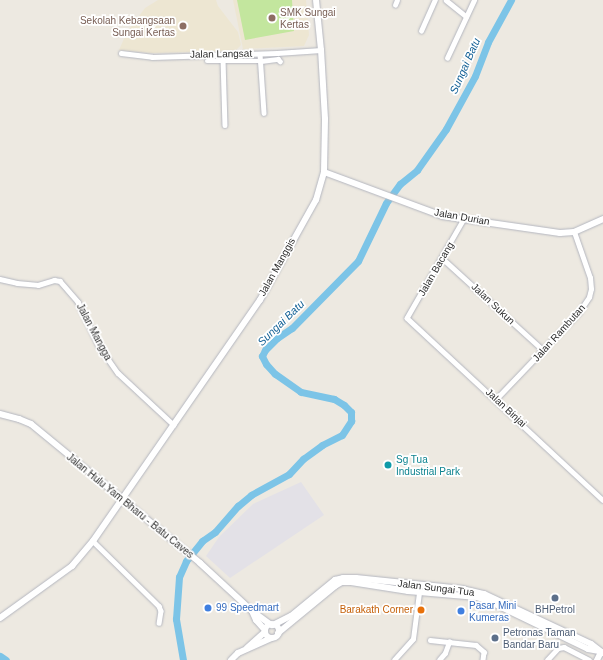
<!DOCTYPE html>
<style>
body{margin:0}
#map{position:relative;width:603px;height:660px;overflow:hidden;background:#ede9e1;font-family:Helvetica,sans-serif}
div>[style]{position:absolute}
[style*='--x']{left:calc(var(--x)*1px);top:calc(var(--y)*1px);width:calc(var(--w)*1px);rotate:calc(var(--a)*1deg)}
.industrial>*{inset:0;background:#e3e1e7}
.education>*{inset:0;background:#ede6d2}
.pitch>*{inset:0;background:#c3e69e}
.river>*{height:7px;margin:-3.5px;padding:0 3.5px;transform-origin:3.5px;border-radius:3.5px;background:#7cc4e7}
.roads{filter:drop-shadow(0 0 1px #b4b6bf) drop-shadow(0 0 1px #b4b6bf)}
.street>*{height:4.5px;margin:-2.25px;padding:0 2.25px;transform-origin:2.25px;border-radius:2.25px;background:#fff}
.secondary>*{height:6px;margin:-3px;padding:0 3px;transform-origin:3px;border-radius:3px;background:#fff}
.secondary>.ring{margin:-3px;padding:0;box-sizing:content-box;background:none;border:6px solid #fff;border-radius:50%}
.dots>*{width:11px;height:11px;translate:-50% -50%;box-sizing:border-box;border:2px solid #fff;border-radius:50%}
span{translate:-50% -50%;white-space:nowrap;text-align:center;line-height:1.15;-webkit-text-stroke:3.5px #fff;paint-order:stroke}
.education-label{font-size:10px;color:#785e54}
.left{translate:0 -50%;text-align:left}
.right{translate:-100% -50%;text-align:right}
.street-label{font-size:10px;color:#2d2d2d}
.culture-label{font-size:10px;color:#0d838f}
.shop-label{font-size:10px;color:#366cbe}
.food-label{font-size:10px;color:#c56008}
.service-label{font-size:10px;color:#4e5e75}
.water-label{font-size:11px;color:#176397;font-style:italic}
</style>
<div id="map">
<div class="industrial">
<div style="clip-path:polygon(301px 482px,324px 515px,230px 578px,206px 556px,219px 537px,253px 504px)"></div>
</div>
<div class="education">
<div style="clip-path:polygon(158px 0,216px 0,218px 6px,238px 32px,241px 45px,235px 51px,152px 53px,119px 50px,127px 32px,145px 8px)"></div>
<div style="clip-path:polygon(233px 0,306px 0,309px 35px,304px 46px,243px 49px)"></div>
</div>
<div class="pitch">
<div style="clip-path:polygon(237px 0,292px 0,294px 31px,245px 40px)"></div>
</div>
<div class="river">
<div style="--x:0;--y:656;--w:7;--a:34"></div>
<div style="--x:183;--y:660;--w:42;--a:-99.7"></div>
<div style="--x:176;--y:619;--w:42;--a:-85.9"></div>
<div style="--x:179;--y:577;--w:17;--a:-66"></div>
<div style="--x:186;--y:561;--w:26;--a:-51"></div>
<div style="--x:202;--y:541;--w:16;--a:-35"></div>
<div style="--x:215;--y:532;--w:35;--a:-49"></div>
<div style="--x:238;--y:506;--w:17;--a:-40"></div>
<div style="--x:251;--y:495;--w:43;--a:-28.9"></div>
<div style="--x:289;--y:474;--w:21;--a:-47"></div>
<div style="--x:303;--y:459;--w:24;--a:-36"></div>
<div style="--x:322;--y:445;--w:22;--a:-27"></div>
<div style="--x:342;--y:435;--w:17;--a:-57"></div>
<div style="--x:351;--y:421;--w:9;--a:-90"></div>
<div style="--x:351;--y:412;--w:10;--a:-135"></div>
<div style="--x:344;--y:405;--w:12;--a:-149"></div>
<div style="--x:334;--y:399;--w:34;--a:-168"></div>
<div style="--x:301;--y:392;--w:32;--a:-145"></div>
<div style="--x:275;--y:374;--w:13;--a:-132"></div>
<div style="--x:266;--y:364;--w:9;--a:-117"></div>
<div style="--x:262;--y:356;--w:7;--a:-63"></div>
<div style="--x:265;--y:350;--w:17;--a:-45"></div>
<div style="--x:277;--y:338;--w:18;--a:-34"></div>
<div style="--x:292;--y:328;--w:94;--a:-45.4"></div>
<div style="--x:358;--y:261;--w:64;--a:-64.2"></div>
<div style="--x:386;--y:203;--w:24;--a:-54"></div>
<div style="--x:400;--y:184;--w:22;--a:-39"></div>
<div style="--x:417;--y:170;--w:50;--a:-54.7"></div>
<div style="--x:446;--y:129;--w:60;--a:-61.3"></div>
<div style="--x:475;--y:76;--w:36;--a:-69"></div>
<div style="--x:488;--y:42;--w:48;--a:-61.3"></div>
</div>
<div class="roads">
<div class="street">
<div style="--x:446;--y:0;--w:26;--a:39"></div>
<div style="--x:395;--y:5;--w:5;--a:-68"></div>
<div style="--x:421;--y:31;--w:34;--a:-66"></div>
<div style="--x:121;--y:53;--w:31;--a:7"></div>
<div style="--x:152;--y:57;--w:125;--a:-1.8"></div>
<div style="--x:277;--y:53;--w:44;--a:-3.9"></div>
<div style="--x:260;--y:54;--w:59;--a:86.1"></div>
<div style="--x:447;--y:58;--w:64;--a:-65"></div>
<div style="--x:223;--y:59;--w:66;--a:88.3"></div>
<div style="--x:207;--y:61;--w:54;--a:0"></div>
<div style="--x:261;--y:61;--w:17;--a:-7"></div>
<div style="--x:278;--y:59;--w:3;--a:45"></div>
<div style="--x:464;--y:219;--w:114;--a:119.9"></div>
<div style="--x:407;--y:318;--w:267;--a:42.9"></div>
<div style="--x:442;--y:258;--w:137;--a:42.3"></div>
<div style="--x:0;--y:279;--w:17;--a:13"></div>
<div style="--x:17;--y:283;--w:21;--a:5"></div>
<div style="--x:38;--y:285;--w:17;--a:-17"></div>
<div style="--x:54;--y:280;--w:6;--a:9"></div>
<div style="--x:60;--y:281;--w:28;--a:49"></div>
<div style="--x:78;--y:302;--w:49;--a:64.5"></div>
<div style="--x:99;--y:346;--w:33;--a:55"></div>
<div style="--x:118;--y:373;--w:76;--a:42.9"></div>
<div style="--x:496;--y:399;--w:120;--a:-46.3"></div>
<div style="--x:579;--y:312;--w:18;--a:-56"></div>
<div style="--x:589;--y:297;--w:8;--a:-76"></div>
<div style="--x:591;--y:289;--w:11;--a:-95"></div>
<div style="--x:590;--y:278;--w:49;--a:-109.2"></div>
<div style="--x:93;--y:541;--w:93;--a:44.6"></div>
<div style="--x:159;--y:606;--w:5;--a:68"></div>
<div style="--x:161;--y:611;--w:12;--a:99"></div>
<div style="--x:430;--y:640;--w:46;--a:6.2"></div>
<div style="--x:476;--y:645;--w:11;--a:41"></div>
<div style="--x:484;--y:652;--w:8;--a:97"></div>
<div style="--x:394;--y:660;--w:28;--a:-48"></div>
<div style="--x:413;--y:639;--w:54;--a:-82.6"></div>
<div style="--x:439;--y:660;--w:9;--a:-49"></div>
<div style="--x:445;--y:653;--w:12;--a:-70"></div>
<div style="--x:547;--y:660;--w:16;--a:-47"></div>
<div style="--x:558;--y:648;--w:6;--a:-9"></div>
<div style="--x:564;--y:647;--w:28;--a:27"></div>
</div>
<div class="secondary">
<div style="--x:324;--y:172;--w:126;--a:20.4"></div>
<div style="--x:442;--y:216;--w:119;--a:8.2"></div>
<div style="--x:560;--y:233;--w:14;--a:-4"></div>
<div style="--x:574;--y:232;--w:32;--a:-24"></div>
<div style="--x:0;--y:414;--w:20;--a:15"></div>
<div style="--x:19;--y:419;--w:13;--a:23"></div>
<div style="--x:31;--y:424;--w:219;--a:39.4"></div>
<div style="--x:200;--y:563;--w:71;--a:42.7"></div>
<div style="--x:252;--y:611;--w:24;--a:36"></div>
<div style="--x:252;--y:611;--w:10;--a:66"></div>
<div style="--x:256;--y:620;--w:13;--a:48"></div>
<div style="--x:0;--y:618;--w:89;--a:-35.8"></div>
<div style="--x:72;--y:566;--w:33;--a:-50"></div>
<div style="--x:93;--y:541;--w:293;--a:-55.3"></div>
<div style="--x:260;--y:300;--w:115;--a:-60.8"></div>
<div style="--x:316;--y:200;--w:29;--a:-74"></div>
<div style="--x:324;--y:172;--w:53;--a:-88.9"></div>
<div style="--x:325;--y:119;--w:69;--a:-93.3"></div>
<div style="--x:321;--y:50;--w:50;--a:-95.7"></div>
<div class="ring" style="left:265px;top:624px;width:8px;height:8px"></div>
<div style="--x:273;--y:625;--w:20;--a:-27"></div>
<div style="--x:291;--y:616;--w:57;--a:-39.3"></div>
<div style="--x:335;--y:580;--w:8;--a:-14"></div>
<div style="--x:343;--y:578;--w:13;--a:0"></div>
<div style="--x:356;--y:578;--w:107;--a:5.9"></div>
<div style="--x:462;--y:589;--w:23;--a:13"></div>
<div style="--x:484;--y:594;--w:118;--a:25"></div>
<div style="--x:591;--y:644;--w:15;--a:37"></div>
<div style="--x:278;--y:633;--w:74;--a:-39.5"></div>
<div style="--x:335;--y:586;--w:8;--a:-30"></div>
<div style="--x:342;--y:582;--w:9;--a:0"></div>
<div style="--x:351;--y:582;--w:58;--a:9"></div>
<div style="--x:408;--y:591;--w:69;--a:5"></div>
<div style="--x:477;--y:597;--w:19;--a:21"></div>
<div style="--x:495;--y:604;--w:103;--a:25.8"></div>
<div style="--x:588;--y:649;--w:10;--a:11"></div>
<div style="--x:247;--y:648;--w:24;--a:-42"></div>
<div style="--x:231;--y:660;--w:10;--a:-45"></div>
<div style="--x:238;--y:653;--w:36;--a:-24"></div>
<div style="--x:597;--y:660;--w:9;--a:-63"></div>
</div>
</div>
<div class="dots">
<div style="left:272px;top:18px;background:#8d6e63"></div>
<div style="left:183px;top:26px;background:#8d6e63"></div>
<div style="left:388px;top:465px;background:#0f9aa8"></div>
<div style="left:555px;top:598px;background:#5c6f8a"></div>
<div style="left:208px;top:608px;background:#3f7fe0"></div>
<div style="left:421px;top:610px;background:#e8710a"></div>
<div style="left:461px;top:611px;background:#3f7fe0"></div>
<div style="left:495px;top:638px;background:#5c6f8a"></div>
</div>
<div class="education-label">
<span class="left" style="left:280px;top:18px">SMK Sungai<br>Kertas</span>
<span class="right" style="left:175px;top:26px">Sekolah Kebangsaan<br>Sungai Kertas</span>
</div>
<div class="street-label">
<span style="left:221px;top:54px;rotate:-1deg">Jalan Langsat</span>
<span style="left:462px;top:217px;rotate:10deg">Jalan Durian</span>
<span style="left:277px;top:267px;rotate:-61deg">Jalan Manggis</span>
<span style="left:436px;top:269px;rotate:-60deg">Jalan Bacang</span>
<span style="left:493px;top:304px;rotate:43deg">Jalan Sukun</span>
<span style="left:94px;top:332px;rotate:62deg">Jalan Mangga</span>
<span style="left:559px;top:333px;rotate:-48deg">Jalan Rambutan</span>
<span style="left:506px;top:408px;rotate:43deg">Jalan Binjai</span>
<span style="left:130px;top:506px;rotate:39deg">Jalan Hulu Yam Bharu - Batu Caves</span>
<span style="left:436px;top:588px;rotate:7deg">Jalan Sungai Tua</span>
</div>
<div class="culture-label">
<span class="left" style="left:396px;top:465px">Sg Tua<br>Industrial Park</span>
</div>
<div class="shop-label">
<span class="left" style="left:469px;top:611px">Pasar Mini<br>Kumeras</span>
<span class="left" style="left:216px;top:608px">99 Speedmart</span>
</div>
<div class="food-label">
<span class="right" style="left:413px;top:610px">Barakath Corner</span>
</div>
<div class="service-label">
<span style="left:555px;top:610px">BHPetrol</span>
<span class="left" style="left:503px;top:638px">Petronas Taman<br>Bandar Baru</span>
</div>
<div class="water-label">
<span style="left:465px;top:66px;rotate:-66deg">Sungai Batu</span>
<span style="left:281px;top:323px;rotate:-44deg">Sungai Batu</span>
</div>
</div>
